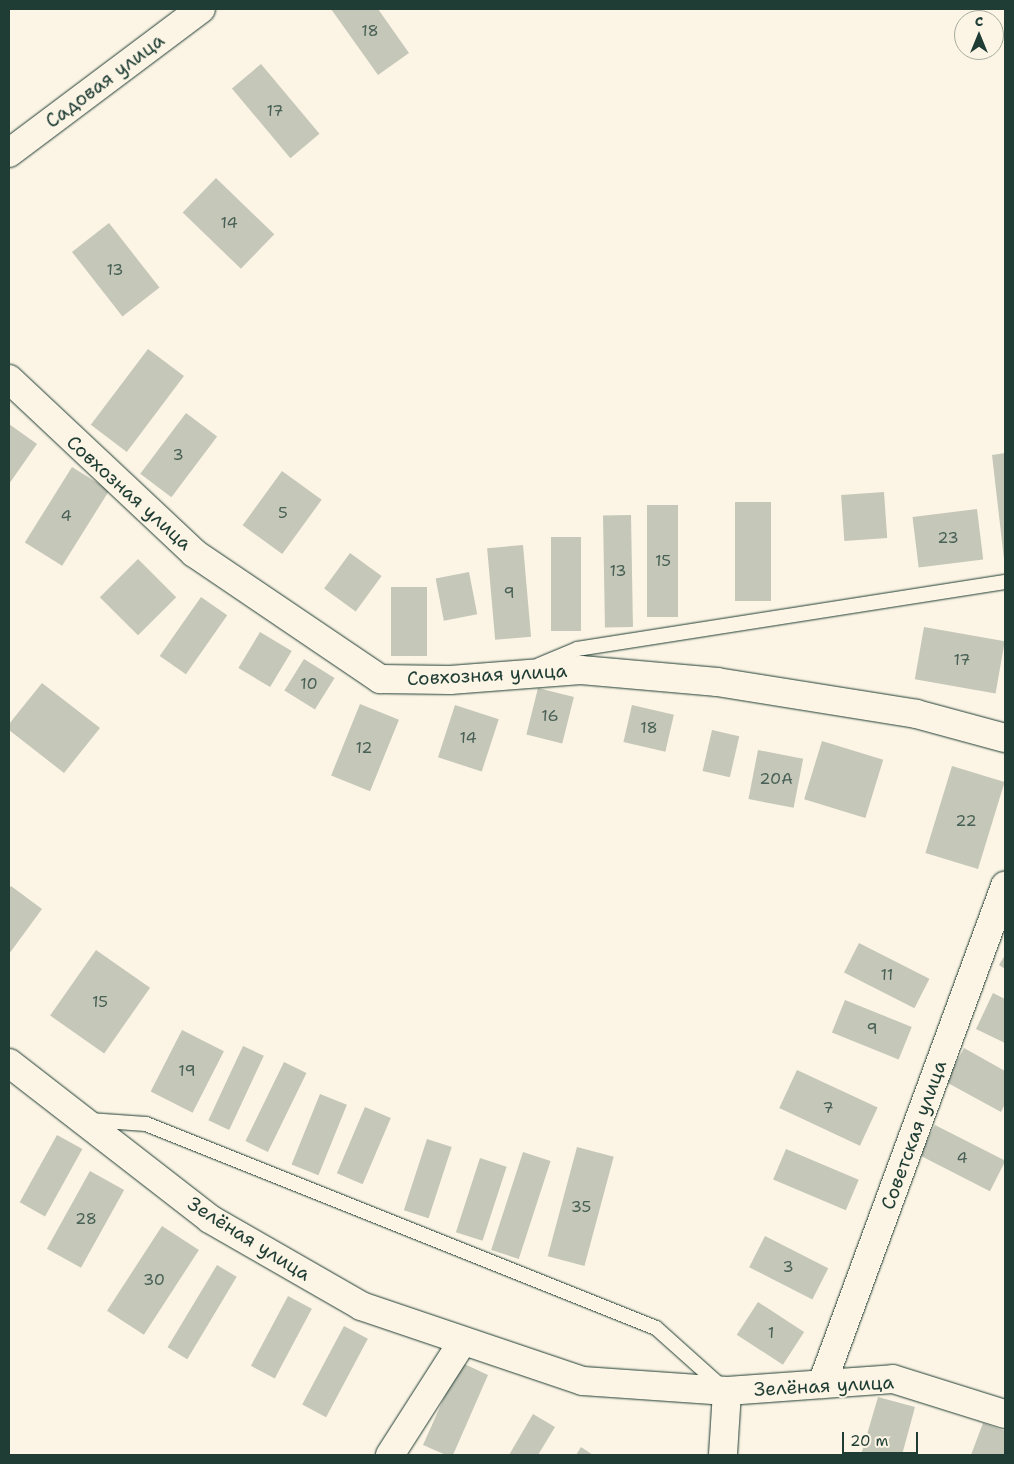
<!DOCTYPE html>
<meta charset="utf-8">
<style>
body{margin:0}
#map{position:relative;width:1014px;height:1464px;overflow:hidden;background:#fcf5e5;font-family:"Shantell Sans",sans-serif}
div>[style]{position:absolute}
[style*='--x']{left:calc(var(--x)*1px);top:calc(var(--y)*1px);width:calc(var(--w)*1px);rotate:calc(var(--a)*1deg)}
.building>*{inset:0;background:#c5c7b9;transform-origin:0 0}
.roads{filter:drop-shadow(0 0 1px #1f3d34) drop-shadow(0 0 1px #1f3d34)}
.lane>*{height:14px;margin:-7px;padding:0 7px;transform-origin:7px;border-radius:7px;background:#fcf5e5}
.street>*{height:28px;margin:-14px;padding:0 14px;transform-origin:14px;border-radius:14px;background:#fcf5e5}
span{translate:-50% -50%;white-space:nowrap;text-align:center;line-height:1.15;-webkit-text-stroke:4px #fcf5e5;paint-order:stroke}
.number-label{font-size:16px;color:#486055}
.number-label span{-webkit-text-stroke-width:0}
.street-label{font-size:19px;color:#1f3d34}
.frame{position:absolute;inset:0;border:10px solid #1f3d34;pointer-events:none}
.north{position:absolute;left:954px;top:10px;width:50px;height:50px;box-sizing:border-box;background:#fcf5e5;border:1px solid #a4ab9e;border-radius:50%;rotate:0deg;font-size:14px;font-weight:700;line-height:20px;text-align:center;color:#1f3d34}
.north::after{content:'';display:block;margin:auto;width:18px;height:22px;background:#1f3d34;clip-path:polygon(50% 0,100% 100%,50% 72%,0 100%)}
.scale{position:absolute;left:842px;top:1432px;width:76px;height:22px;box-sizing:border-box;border:2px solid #1f3d34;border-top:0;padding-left:6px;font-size:15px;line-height:18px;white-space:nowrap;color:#1f3d34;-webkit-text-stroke:4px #fcf5e5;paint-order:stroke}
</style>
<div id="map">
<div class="building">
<div style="clip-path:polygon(331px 9px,378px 9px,409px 53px,378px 75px)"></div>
<div style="left:261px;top:64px;width:91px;height:38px;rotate:50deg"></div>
<div style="left:216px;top:178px;width:81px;height:48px;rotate:44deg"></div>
<div style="left:109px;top:223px;width:82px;height:47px;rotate:52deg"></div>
<div style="left:148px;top:349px;width:45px;height:95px;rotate:37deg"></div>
<div style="left:186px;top:413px;width:39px;height:76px;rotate:37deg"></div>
<div style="clip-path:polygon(9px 424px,37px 444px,9px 484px)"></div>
<div style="clip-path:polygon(1005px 453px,1005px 559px,1004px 559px,992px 455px)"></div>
<div style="left:72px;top:467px;width:44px;height:89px;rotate:32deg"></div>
<div style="left:282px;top:471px;width:49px;height:67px;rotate:36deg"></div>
<div style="left:884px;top:492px;width:46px;height:43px;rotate:86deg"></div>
<div style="left:735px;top:502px;width:36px;height:99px"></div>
<div style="left:647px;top:505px;width:31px;height:112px"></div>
<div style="left:977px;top:509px;width:51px;height:65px;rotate:83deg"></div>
<div style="left:631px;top:515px;width:112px;height:28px;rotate:89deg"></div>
<div style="left:551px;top:537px;width:30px;height:94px"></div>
<div style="left:523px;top:545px;width:92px;height:36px;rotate:85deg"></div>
<div style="left:350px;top:553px;width:39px;height:44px;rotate:36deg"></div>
<div style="left:138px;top:559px;width:54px;height:54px;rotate:45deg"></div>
<div style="left:469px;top:572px;width:43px;height:34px;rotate:79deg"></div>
<div style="left:391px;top:587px;width:36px;height:69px"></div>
<div style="left:201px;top:597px;width:32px;height:72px;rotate:35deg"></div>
<div style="left:924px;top:627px;width:82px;height:53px;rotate:10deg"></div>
<div style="left:260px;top:632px;width:37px;height:42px;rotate:31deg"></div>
<div style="left:304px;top:659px;width:36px;height:37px;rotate:32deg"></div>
<div style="clip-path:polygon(42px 683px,100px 728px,64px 773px,9px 730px,9px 724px)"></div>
<div style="left:538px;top:688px;width:37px;height:48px;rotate:14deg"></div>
<div style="left:360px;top:704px;width:42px;height:77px;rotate:22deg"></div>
<div style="left:455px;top:705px;width:46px;height:55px;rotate:18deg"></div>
<div style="left:632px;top:705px;width:43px;height:38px;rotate:13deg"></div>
<div style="left:712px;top:730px;width:28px;height:42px;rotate:13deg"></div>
<div style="left:822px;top:741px;width:64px;height:61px;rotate:17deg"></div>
<div style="left:758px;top:750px;width:46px;height:50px;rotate:11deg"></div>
<div style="left:952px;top:766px;width:55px;height:91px;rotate:17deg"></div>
<div style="clip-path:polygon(11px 886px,42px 909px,9px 954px,9px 889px)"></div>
<div style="left:859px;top:943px;width:79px;height:33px;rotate:27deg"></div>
<div style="left:96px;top:950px;width:66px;height:80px;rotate:35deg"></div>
<div style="clip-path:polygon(1005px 955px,1005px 969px,999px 965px)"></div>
<div style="clip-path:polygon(993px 993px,1005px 999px,1005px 1043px,976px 1029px)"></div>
<div style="left:845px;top:1000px;width:72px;height:35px;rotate:22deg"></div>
<div style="left:182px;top:1030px;width:47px;height:69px;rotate:27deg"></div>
<div style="left:243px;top:1046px;width:23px;height:82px;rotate:25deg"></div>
<div style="clip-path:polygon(964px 1048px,1005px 1071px,1005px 1104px,1001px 1112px,946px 1082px)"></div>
<div style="left:284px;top:1062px;width:25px;height:88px;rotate:26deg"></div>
<div style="left:797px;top:1070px;width:89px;height:42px;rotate:25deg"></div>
<div style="left:320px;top:1094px;width:29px;height:76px;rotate:22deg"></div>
<div style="left:365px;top:1107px;width:28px;height:72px;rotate:23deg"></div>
<div style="left:935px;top:1125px;width:79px;height:34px;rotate:27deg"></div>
<div style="left:57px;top:1135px;width:29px;height:77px;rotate:29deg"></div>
<div style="left:427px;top:1139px;width:26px;height:75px;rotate:18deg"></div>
<div style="left:577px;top:1147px;width:38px;height:113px;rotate:15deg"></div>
<div style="left:786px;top:1149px;width:79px;height:33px;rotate:23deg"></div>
<div style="left:523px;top:1152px;width:29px;height:103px;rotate:18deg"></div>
<div style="left:480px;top:1158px;width:28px;height:78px;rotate:18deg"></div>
<div style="left:90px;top:1171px;width:39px;height:89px;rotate:29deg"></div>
<div style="left:162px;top:1226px;width:44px;height:101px;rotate:33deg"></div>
<div style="left:765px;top:1236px;width:71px;height:35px;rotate:27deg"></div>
<div style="left:217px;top:1265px;width:23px;height:96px;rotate:31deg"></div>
<div style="left:288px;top:1296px;width:27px;height:79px;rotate:28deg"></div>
<div style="left:758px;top:1302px;width:55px;height:39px;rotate:33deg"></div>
<div style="left:344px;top:1326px;width:27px;height:89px;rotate:28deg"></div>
<div style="clip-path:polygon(460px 1362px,488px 1375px,453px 1455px,446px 1455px,423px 1445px)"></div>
<div style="clip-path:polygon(878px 1397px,915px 1407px,902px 1455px,861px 1455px)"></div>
<div style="clip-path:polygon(533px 1414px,555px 1427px,538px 1455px,509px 1455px)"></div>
<div style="clip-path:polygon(983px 1423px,1005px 1431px,1005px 1455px,971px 1455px)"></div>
<div style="clip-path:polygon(581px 1447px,593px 1455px,576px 1455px)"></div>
</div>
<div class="roads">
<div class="lane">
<div style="--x:539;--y:665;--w:41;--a:-22.8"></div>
<div style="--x:577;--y:649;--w:433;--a:-8.9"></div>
<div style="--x:89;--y:1120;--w:57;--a:4"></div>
<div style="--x:146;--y:1124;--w:549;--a:21.8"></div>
<div style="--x:656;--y:1328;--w:90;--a:41.8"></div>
</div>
<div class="street">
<div style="--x:9;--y:153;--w:240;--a:-36.9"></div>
<div style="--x:9;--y:379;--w:254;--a:43.2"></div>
<div style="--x:194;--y:553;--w:225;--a:34.1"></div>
<div style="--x:380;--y:679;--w:70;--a:0.8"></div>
<div style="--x:450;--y:680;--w:131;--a:-4.4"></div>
<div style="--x:581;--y:670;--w:137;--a:5"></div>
<div style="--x:717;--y:682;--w:202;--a:9.1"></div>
<div style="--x:916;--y:714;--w:92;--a:15.1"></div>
<div style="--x:9;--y:1063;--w:254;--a:37.8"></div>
<div style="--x:210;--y:1219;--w:174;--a:29.9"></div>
<div style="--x:361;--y:1306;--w:234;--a:18.7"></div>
<div style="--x:583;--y:1381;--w:144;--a:4"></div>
<div style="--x:727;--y:1391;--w:166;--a:-4.1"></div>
<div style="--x:893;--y:1379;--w:117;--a:17.4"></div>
<div style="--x:822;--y:1384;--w:531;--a:-69.82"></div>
<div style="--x:390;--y:1455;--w:135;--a:-57.4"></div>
<div style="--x:723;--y:1455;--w:64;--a:-86.4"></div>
</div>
</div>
<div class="number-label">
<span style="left:370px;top:31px">18</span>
<span style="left:275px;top:111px">17</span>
<span style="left:229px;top:223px">14</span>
<span style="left:115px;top:270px">13</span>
<span style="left:178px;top:455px">3</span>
<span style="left:283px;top:513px">5</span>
<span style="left:66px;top:516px">4</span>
<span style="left:948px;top:538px">23</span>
<span style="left:663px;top:561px">15</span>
<span style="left:618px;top:571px">13</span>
<span style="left:509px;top:593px">9</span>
<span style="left:962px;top:660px">17</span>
<span style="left:309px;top:684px">10</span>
<span style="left:550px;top:716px">16</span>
<span style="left:649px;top:728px">18</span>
<span style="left:468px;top:738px">14</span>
<span style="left:364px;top:748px">12</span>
<span style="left:776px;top:779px">20А</span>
<span style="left:966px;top:821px">22</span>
<span style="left:887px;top:975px">11</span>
<span style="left:100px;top:1002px">15</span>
<span style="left:872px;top:1029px">9</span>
<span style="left:187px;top:1071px">19</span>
<span style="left:828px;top:1108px">7</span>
<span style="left:962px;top:1158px">4</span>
<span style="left:581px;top:1207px">35</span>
<span style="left:86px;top:1219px">28</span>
<span style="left:788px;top:1267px">3</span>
<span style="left:154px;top:1280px">30</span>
<span style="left:771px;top:1333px">1</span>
</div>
<div class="street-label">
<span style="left:105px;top:81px;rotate:-37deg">Садовая улица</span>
<span style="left:129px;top:493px;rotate:42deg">Совхозная улица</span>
<span style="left:487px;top:675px;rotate:-3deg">Совхозная улица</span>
<span style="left:914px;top:1135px;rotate:-70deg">Советская улица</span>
<span style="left:249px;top:1239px;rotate:32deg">Зелёная улица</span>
<span style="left:824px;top:1386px;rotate:-3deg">Зелёная улица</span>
</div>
<div class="frame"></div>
<div class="north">С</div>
<div class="scale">20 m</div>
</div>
